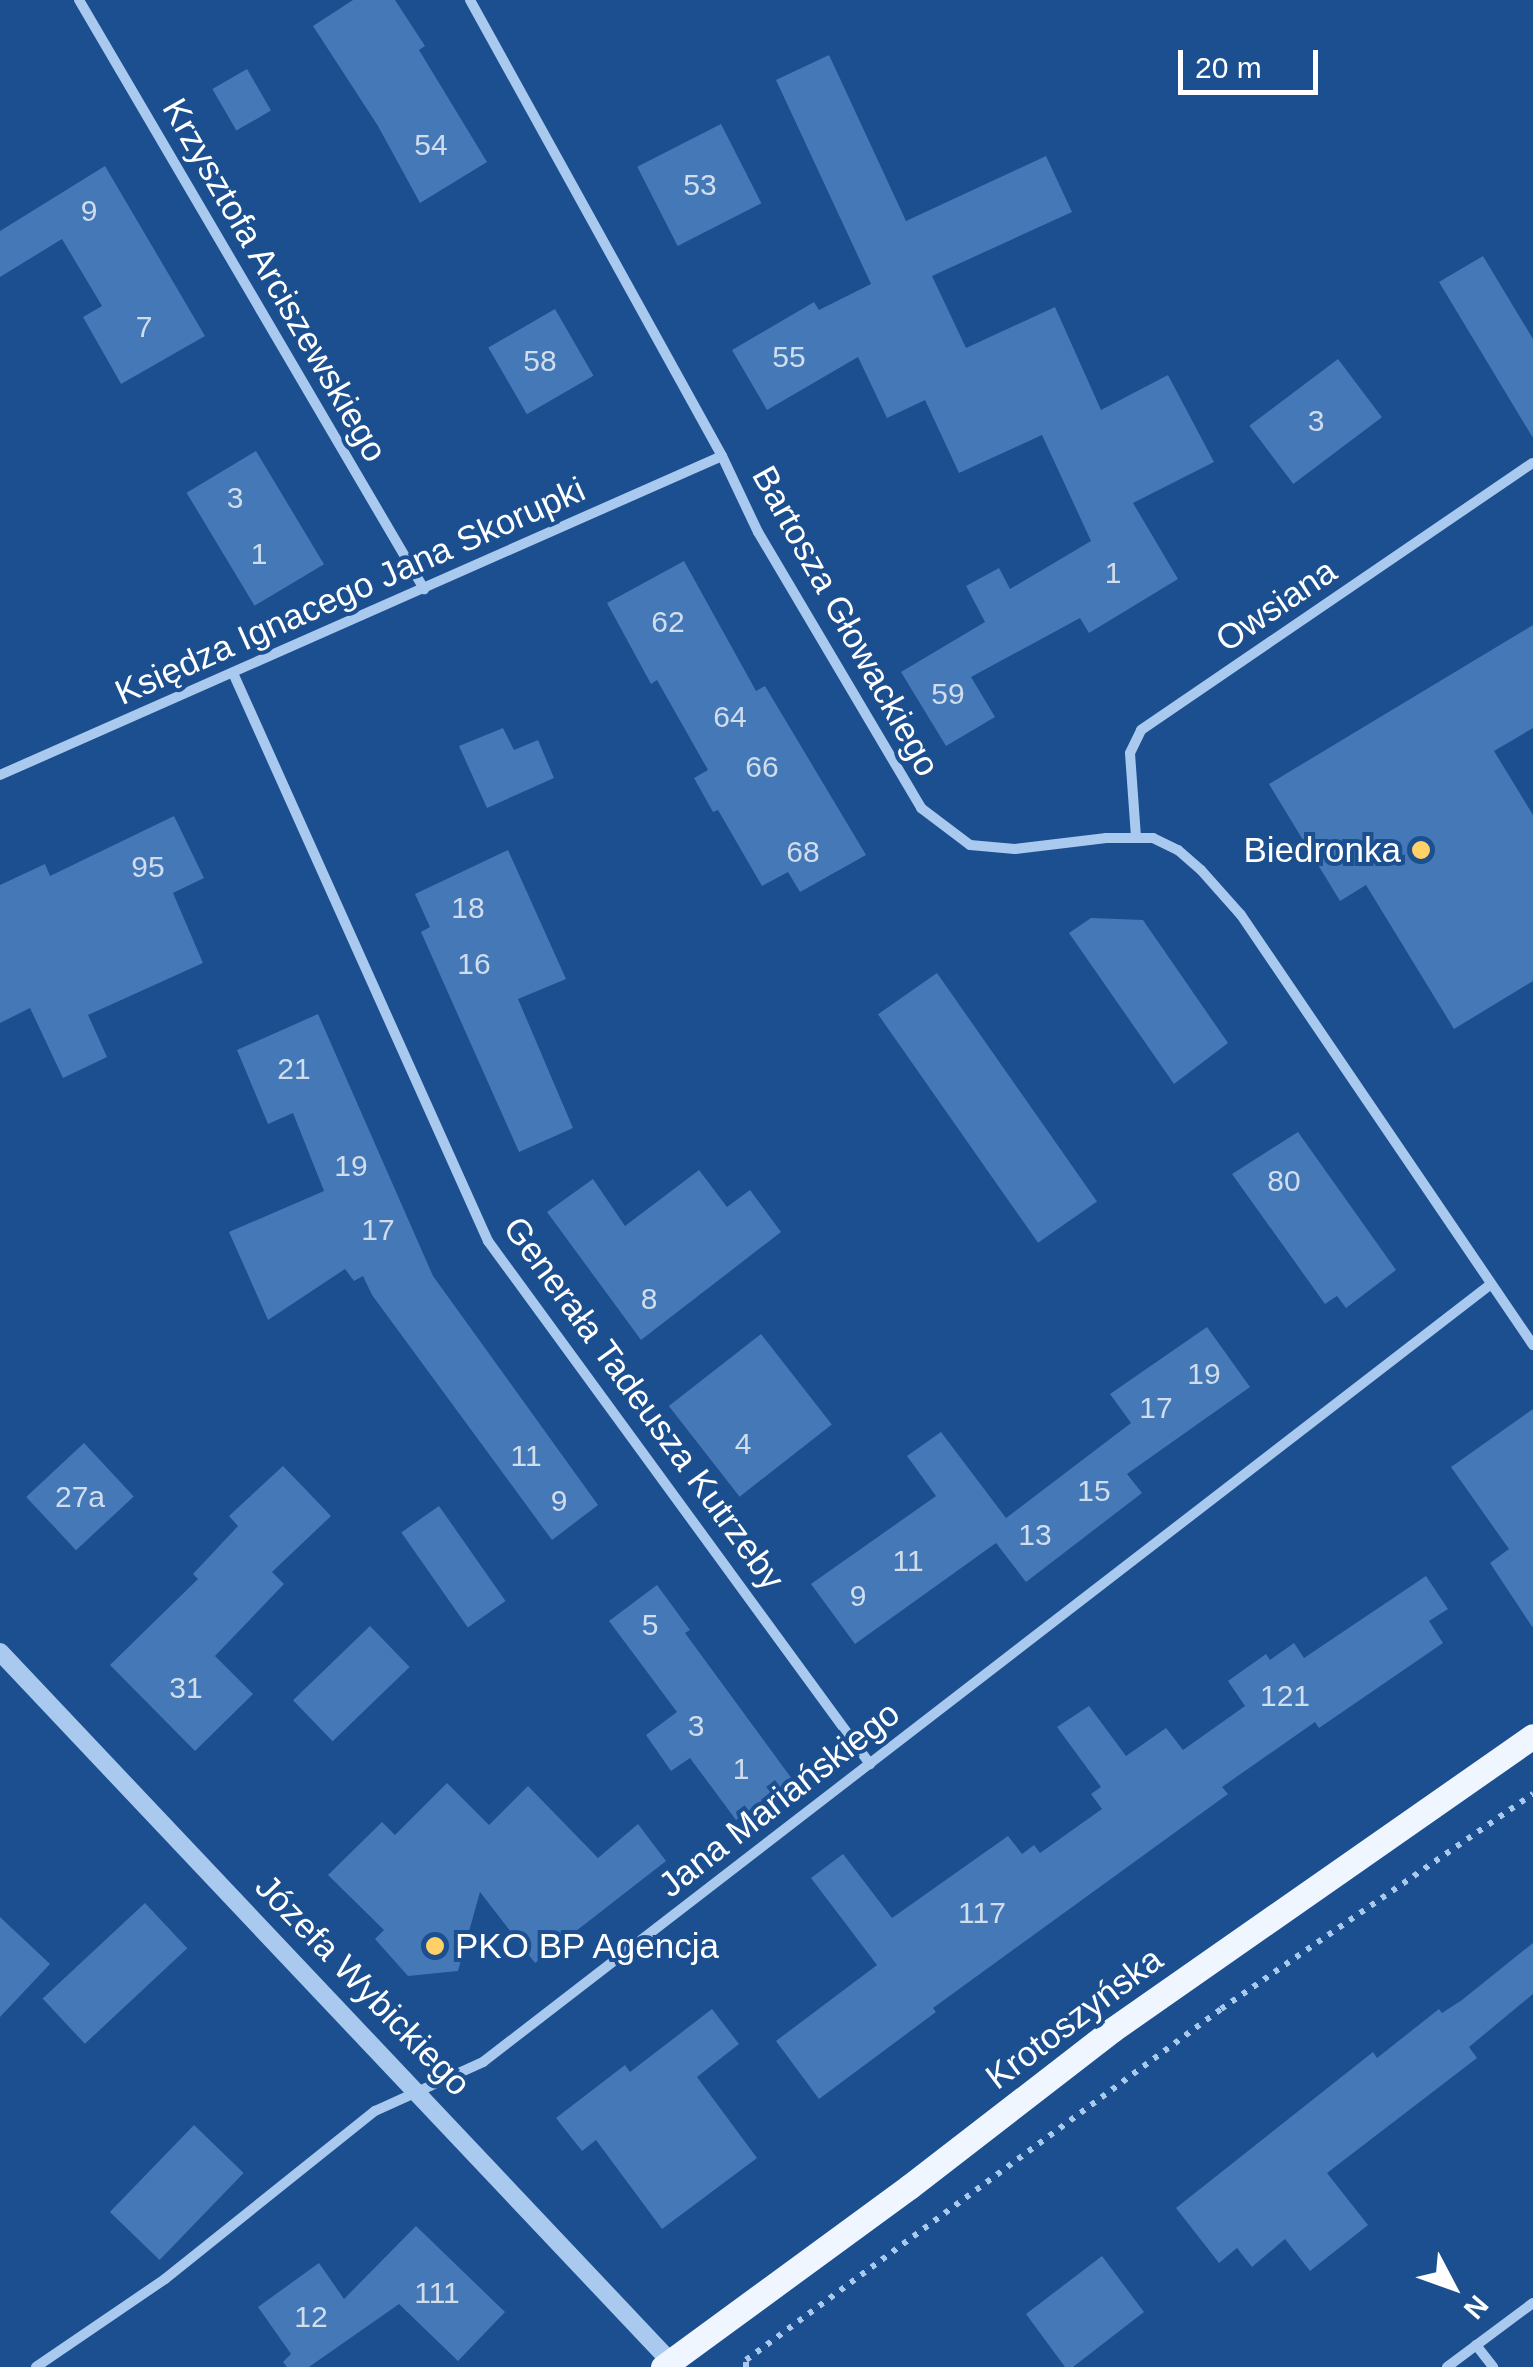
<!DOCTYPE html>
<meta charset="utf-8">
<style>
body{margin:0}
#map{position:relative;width:1533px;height:2367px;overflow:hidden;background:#1b4f8f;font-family:Helvetica,sans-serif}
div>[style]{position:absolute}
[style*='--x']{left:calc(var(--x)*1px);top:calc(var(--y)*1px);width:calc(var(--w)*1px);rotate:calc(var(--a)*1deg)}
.building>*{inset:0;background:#4478b7;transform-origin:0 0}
.path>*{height:6px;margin-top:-3px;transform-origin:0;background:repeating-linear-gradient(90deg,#a9c9ee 0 5px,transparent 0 13px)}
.minor>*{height:10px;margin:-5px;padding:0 5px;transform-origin:5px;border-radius:5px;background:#a9c9ee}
.tertiary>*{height:18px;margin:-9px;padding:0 9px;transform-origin:9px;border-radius:9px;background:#a9c9ee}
.primary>*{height:25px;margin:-12.5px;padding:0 12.5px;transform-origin:12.5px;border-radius:12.5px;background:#f0f6ff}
.dots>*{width:28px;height:28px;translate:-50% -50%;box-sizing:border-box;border:5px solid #1b4f8f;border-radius:50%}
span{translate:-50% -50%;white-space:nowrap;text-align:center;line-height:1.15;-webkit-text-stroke:8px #1b4f8f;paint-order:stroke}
.number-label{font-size:30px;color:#d0dded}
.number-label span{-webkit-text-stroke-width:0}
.street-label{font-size:35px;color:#fff}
.poi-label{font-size:35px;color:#fff}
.right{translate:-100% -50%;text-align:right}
.left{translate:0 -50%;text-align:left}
.north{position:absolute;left:1403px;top:2237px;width:100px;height:100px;-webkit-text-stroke:8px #1b4f8f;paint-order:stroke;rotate:131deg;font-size:28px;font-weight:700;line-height:40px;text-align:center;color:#fff}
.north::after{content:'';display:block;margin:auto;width:35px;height:45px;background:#fff;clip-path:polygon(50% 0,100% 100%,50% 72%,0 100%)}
.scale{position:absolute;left:1178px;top:50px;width:140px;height:45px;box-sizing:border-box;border:5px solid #fff;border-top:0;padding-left:12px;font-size:30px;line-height:35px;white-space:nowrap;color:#fff;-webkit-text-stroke:8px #1b4f8f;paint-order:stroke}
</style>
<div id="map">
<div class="building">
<div style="clip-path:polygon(353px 0,395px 0,425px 46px,419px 50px,487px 162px,420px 203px,378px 126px,313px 26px)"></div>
<div style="clip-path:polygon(829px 55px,906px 221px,1046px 156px,1072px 212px,932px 276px,966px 348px,1055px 307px,1101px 410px,1168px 375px,1214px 462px,1133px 503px,1178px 579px,1089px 633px,1080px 618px,971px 677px,995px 717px,946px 746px,901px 672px,985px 622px,966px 586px,999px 568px,1010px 589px,1091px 541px,1042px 435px,959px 473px,925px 400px,887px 418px,858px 357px,767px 410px,732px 350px,814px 302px,819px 310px,871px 284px,776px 80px)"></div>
<div style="left:247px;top:69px;width:48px;height:40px;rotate:60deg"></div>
<div style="left:721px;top:124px;width:89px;height:94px;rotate:63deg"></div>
<div style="clip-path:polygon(105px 166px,205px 336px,121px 384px,83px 317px,102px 306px,62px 239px,0 277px,0 231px)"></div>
<div style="clip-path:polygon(1483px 256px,1533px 339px,1533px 438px,1439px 282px)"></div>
<div style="left:555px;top:309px;width:77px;height:77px;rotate:60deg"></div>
<div style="left:1338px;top:359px;width:73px;height:111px;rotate:53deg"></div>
<div style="left:256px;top:451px;width:132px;height:81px;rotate:59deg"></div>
<div style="clip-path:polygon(684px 561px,756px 691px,765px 686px,866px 855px,800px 892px,788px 872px,762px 886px,718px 810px,713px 812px,694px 778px,708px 770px,657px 680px,651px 684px,607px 603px)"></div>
<div style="clip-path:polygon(1533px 625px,1533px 728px,1494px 751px,1533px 815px,1533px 981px,1454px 1029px,1366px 885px,1340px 901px,1269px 784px)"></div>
<div style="clip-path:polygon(503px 728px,514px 750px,538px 740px,554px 778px,487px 808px,459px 746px)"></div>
<div style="clip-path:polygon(174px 816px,204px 878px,173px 893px,203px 963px,88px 1015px,107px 1057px,63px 1078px,30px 1008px,0 1023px,0 885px,45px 864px,50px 876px)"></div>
<div style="clip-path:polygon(508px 850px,566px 979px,518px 999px,573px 1128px,519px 1152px,421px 932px,430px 927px,415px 894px)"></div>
<div style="clip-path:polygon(1091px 918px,1143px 920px,1228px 1043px,1174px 1084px,1069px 933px)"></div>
<div style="left:937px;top:973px;width:279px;height:72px;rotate:55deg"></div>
<div style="clip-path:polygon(318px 1014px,433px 1276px,598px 1505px,552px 1540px,372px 1295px,363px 1276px,354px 1281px,345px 1269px,268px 1320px,245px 1268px,229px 1232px,324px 1191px,293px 1113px,268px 1124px,237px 1050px)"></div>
<div style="clip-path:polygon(1298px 1132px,1396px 1270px,1346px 1308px,1337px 1296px,1325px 1304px,1232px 1174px)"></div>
<div style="clip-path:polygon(699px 1170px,727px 1207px,750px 1190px,781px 1232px,641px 1340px,547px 1212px,593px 1179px,625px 1226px)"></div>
<div style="clip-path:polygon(1207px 1327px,1250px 1387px,1127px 1474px,1142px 1493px,1026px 1582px,996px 1543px,855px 1644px,811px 1584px,936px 1496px,907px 1456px,941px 1432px,1006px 1518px,1131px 1423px,1110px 1394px)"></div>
<div style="left:761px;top:1334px;width:115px;height:117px;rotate:52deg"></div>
<div style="clip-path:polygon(1533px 1409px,1533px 1628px,1490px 1563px,1509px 1549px,1451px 1467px)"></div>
<div style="left:84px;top:1443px;width:73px;height:79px;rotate:47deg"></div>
<div style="clip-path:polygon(283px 1466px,331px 1516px,272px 1572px,284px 1584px,215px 1656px,253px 1694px,195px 1751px,110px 1665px,198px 1579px,193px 1574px,238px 1526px,229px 1516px)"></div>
<div style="left:439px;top:1506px;width:116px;height:46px;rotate:55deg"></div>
<div style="clip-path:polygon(1426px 1576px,1448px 1609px,1429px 1621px,1443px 1643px,1319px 1728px,1315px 1722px,1222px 1787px,1228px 1794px,933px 2008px,936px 2012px,819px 2099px,776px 2041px,877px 1965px,811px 1878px,843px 1854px,892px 1918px,1008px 1836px,1022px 1854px,1034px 1845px,1040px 1853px,1102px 1809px,1091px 1794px,1101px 1787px,1057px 1727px,1089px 1706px,1126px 1756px,1166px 1728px,1183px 1750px,1245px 1706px,1228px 1681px,1266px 1654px,1270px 1660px,1294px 1643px,1304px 1658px)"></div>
<div style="clip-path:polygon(657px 1585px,690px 1630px,685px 1633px,792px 1779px,736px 1820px,690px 1758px,671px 1771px,646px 1735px,677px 1712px,609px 1621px)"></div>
<div style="left:370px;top:1626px;width:57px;height:107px;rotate:46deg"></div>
<div style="clip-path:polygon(447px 1783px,489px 1825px,528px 1786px,598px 1858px,638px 1824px,666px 1861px,535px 1963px,480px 1892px,458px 1971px,408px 1976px,375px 1939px,384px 1930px,328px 1875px,382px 1822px,395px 1835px)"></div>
<div style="left:145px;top:1903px;width:62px;height:140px;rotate:47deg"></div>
<div style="clip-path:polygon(0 1917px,50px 1964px,0 2017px)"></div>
<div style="clip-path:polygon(1533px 1943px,1533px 1994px,1469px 2047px,1477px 2058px,1327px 2173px,1368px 2225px,1310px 2271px,1285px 2239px,1252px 2267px,1237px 2248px,1219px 2263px,1176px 2208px,1373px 2052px,1377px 2058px,1439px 2009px,1442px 2013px,1462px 2000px)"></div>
<div style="clip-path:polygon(712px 2009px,739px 2044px,697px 2077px,757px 2158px,662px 2229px,596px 2140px,582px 2151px,556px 2118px,625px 2065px,630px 2072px)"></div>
<div style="left:194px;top:2125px;width:69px;height:121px;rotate:44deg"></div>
<div style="clip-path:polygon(416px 2226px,505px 2312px,458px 2361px,399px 2304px,309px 2367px,287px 2367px,283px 2362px,291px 2354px,258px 2307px,319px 2263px,344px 2299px)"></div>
<div style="clip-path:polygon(1102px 2256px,1144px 2312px,1073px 2367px,1065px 2367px,1026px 2314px)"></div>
</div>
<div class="path">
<div style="--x:746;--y:2367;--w:7;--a:-90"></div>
<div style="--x:746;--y:2360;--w:591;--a:-36.46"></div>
<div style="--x:1221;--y:2009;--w:379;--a:-34.6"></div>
</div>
<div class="minor">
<div style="--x:79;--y:0;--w:683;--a:59.64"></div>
<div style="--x:470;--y:0;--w:521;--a:61.07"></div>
<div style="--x:722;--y:456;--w:84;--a:64.7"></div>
<div style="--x:758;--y:532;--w:321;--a:59.4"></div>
<div style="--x:921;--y:808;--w:61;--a:37.1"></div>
<div style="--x:970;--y:845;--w:45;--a:5.1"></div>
<div style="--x:1015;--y:849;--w:92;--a:-6.9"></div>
<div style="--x:1106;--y:838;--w:47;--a:0"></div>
<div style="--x:1153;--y:838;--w:28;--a:26"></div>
<div style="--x:1178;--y:850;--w:30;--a:41"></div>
<div style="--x:1201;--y:870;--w:60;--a:48.4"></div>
<div style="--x:1241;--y:915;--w:520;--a:55.82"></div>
<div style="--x:233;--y:673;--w:623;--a:65.82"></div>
<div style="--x:488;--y:1241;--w:648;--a:53.86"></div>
<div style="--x:0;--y:775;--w:789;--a:-23.84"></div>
<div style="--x:1136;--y:837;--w:84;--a:-94.1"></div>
<div style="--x:1130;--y:753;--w:25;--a:-64"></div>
<div style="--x:1141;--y:730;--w:474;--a:-34.3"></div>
<div style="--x:1476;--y:2345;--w:28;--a:52"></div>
<div style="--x:36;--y:2367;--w:156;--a:-34.3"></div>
<div style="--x:165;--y:2279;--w:269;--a:-38.7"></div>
<div style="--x:375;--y:2111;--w:119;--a:-24.4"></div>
<div style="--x:483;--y:2062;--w:1273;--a:-37.66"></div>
<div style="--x:1447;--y:2367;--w:107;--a:-36.7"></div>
</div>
<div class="tertiary">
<div style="--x:0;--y:1652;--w:977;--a:46.62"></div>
</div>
<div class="primary">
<div style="--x:663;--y:2367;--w:305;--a:-36.2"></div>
<div style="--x:909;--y:2187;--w:257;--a:-37.7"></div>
<div style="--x:1112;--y:2030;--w:513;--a:-34.93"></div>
</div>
<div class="dots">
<div style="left:1421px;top:850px;background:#ffd166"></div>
<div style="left:435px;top:1946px;background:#ffd166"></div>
</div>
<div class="number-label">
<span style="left:431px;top:145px">54</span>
<span style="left:700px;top:185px">53</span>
<span style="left:89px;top:211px">9</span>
<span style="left:144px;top:327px">7</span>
<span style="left:789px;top:357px">55</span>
<span style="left:540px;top:361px">58</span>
<span style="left:1316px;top:421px">3</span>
<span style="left:235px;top:498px">3</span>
<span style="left:259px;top:554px">1</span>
<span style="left:1113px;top:573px">1</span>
<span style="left:668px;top:622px">62</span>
<span style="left:948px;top:694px">59</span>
<span style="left:730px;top:717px">64</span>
<span style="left:762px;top:767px">66</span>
<span style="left:803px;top:852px">68</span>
<span style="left:148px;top:867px">95</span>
<span style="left:468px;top:908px">18</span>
<span style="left:474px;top:964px">16</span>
<span style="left:294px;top:1069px">21</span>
<span style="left:351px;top:1166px">19</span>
<span style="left:1284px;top:1181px">80</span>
<span style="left:378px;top:1230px">17</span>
<span style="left:649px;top:1299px">8</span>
<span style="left:1204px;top:1374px">19</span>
<span style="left:1156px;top:1408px">17</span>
<span style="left:743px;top:1444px">4</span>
<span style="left:526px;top:1456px">11</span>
<span style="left:1094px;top:1491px">15</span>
<span style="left:80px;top:1497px">27a</span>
<span style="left:559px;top:1501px">9</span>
<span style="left:1035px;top:1535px">13</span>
<span style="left:908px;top:1561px">11</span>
<span style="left:858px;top:1596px">9</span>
<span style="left:650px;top:1625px">5</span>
<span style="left:186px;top:1688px">31</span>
<span style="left:1285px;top:1696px">121</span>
<span style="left:696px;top:1726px">3</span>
<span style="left:741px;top:1769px">1</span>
<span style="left:982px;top:1913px">117</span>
<span style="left:437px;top:2293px">111</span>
<span style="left:311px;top:2317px">12</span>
</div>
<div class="street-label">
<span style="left:275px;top:280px;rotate:60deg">Krzysztofa Arciszewskiego</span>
<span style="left:350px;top:591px;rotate:-24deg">Księdza Ignacego Jana Skorupki</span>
<span style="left:1276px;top:605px;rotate:-34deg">Owsiana</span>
<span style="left:846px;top:621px;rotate:61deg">Bartosza Głowackiego</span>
<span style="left:644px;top:1403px;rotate:54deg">Generała Tadeusza Kutrzeby</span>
<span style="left:779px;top:1799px;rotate:-38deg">Jana Mariańskiego</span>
<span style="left:363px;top:1985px;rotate:46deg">Józefa Wybickiego</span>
<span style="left:1074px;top:2018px;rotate:-37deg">Krotoszyńska</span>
</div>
<div class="poi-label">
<span class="right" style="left:1401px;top:850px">Biedronka</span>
<span class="left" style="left:455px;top:1946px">PKO BP Agencja</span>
</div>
<div class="north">N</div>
<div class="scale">20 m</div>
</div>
